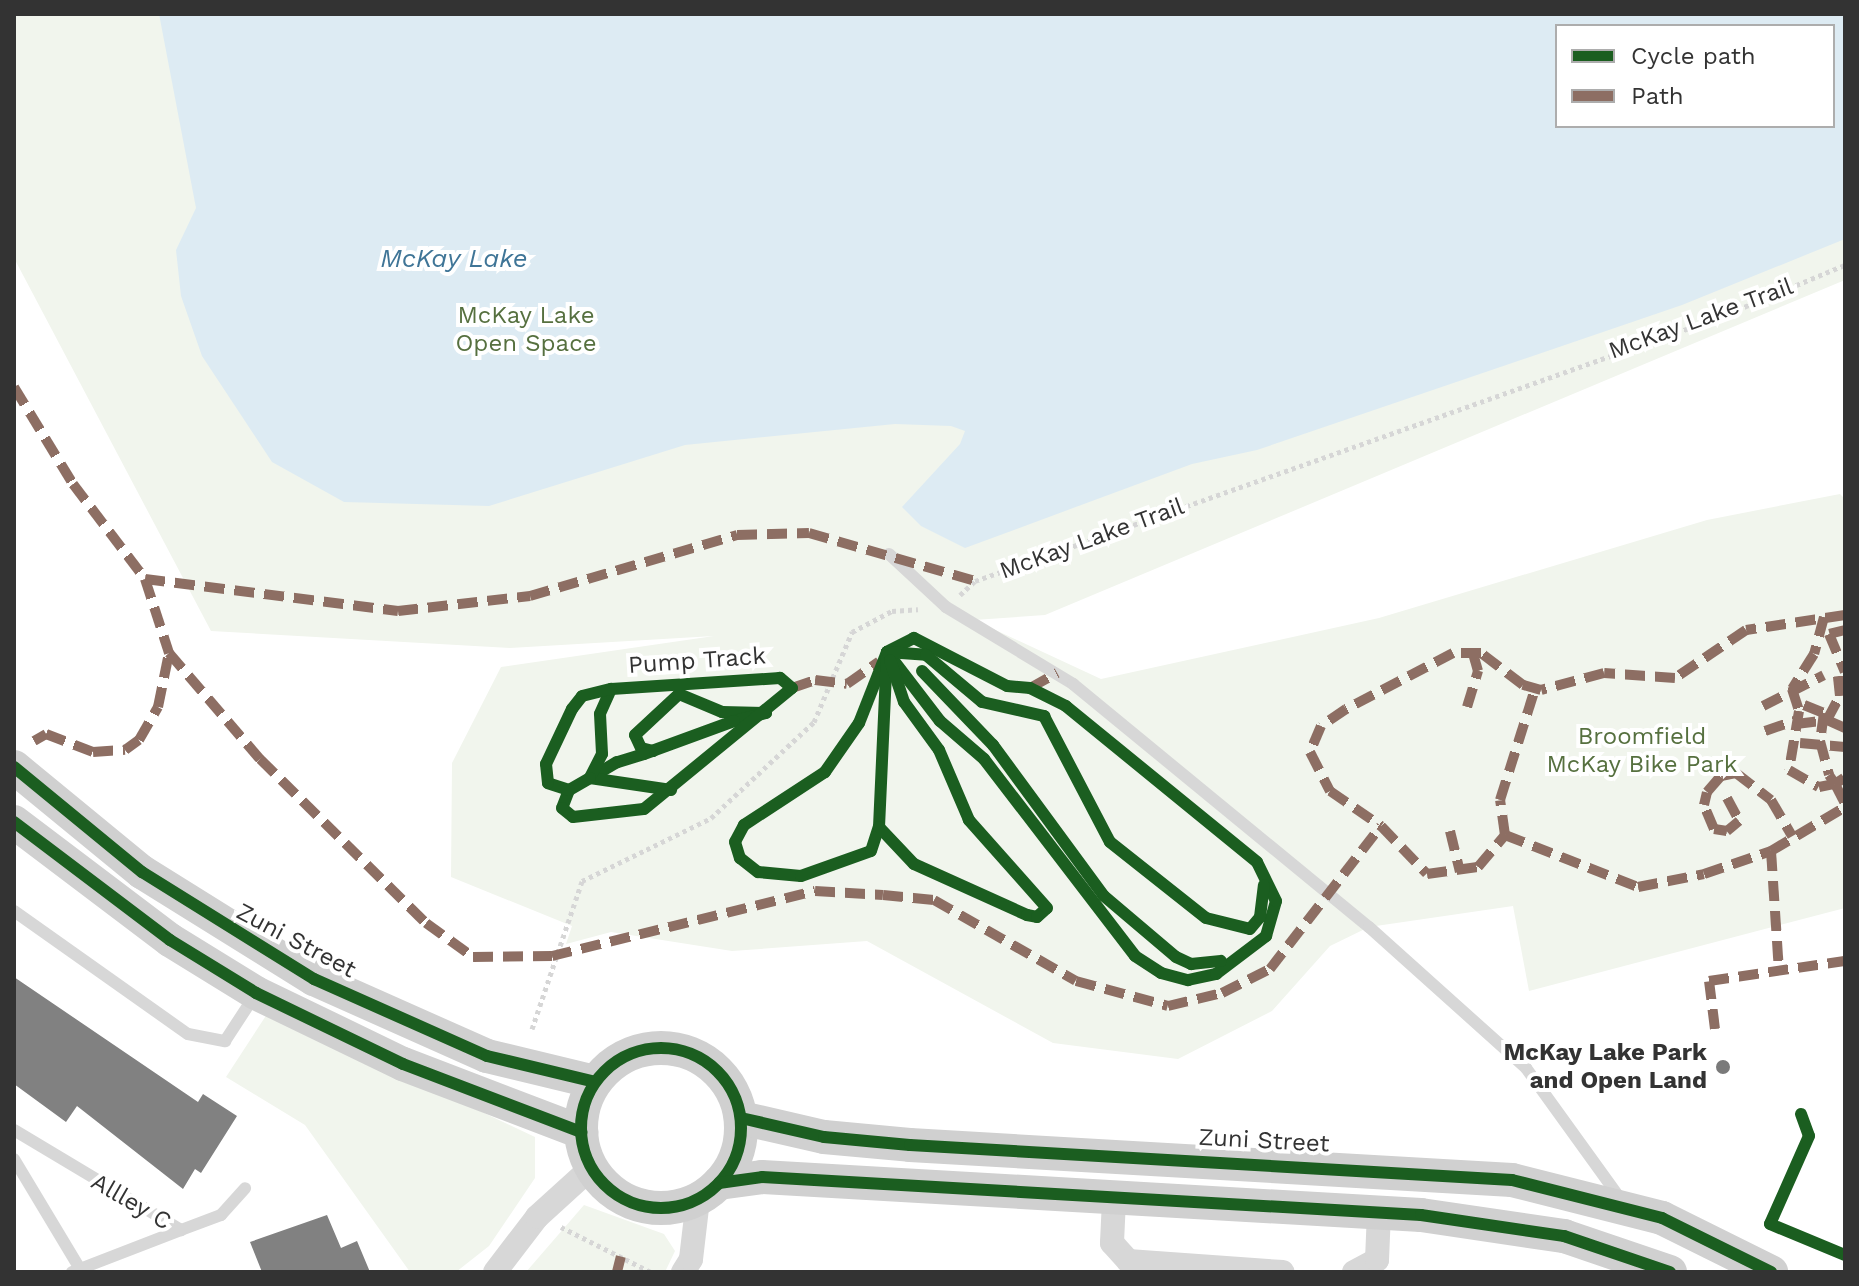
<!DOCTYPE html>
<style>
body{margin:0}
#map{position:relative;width:1859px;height:1286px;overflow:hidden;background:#fff;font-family:"Work Sans",sans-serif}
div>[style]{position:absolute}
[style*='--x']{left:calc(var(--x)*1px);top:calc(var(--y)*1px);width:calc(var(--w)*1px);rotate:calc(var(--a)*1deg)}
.green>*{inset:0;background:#f1f5ed}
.water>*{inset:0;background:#ddebf3}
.building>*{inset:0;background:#818181}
.path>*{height:5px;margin-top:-2.5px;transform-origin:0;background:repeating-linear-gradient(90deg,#d6d6d6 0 4px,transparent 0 8px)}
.lane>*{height:12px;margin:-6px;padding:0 6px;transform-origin:6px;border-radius:6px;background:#d7d7d7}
.street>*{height:24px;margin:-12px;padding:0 12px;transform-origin:12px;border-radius:12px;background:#d7d7d7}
.secondary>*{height:34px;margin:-17px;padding:0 17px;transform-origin:17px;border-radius:17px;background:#d0d0d0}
.secondary>.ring{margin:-17px;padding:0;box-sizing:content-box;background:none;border:34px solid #d0d0d0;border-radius:50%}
.quiet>*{height:10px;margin-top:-5px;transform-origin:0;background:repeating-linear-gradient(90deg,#8d6e63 0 20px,transparent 0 30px)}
.cycleway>*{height:12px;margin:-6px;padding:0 6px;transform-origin:6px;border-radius:6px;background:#1b5e20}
.cycleway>.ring{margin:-6px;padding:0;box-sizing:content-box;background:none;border:12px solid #1b5e20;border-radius:50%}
.dots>*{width:22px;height:22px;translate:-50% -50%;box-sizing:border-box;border:4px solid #fff;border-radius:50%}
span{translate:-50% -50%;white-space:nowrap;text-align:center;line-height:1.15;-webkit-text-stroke:8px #fff;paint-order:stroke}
.park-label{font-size:24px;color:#56703f}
.street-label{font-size:24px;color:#333}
.poi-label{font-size:24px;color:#333;font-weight:700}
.right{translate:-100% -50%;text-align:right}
.water-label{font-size:26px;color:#3f7597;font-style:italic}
.frame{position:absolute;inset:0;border:16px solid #333;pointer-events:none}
.legend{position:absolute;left:1555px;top:24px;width:280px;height:104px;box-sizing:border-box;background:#fff;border:2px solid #adadad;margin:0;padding:10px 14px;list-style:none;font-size:24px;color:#333}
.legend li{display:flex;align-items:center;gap:16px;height:40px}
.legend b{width:40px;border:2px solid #adadad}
</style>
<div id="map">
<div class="green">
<div style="clip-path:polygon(evenodd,14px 14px,1845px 14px,1845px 280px,1045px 615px,974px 620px,1101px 679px,1379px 618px,1707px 520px,1840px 494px,1845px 499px,1845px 908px,1529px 991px,1513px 906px,1369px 927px,1330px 946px,1272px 1011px,1178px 1059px,1053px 1043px,867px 941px,732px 951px,611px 932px,566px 944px,572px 926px,451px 877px,452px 763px,501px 667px,714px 636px,510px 648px,211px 631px,14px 258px,14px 14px,1557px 26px,1833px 26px,1833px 126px,1557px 126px,1557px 26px)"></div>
<div style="clip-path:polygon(269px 1011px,535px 1137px,535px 1178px,489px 1246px,456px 1272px,410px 1272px,305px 1125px,226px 1077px)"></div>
<div style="clip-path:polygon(584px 1205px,664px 1234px,675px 1251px,665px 1272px,526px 1272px)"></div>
</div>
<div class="water">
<div style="clip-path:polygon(evenodd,159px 14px,1845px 14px,1845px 239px,1682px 305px,1257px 450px,1192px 464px,965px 548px,921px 526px,902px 507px,960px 444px,965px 431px,951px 426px,895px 424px,685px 445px,489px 506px,344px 502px,272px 462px,202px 356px,181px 296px,176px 250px,196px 208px,159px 14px,1557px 26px,1833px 26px,1833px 126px,1557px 126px,1557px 26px)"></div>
</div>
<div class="building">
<div style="clip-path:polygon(14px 977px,198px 1102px,203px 1094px,237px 1116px,201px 1173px,195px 1169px,183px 1189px,77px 1106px,66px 1122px,14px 1084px)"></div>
<div style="clip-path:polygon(327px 1215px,341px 1248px,357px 1241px,370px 1272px,262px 1272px,250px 1242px)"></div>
</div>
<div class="path">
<div style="--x:960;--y:595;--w:21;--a:-43"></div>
<div style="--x:975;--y:581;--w:785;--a:-19.5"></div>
<div style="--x:1715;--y:319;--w:141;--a:-22.6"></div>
<div style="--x:532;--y:1029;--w:156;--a:-71.3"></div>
<div style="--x:582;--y:881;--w:144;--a:-26"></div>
<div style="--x:711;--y:818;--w:141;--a:-43"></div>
<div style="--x:814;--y:722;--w:98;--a:-67.1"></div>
<div style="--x:852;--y:632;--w:45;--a:-27.7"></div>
<div style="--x:892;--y:611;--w:26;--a:-4"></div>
<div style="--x:561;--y:1227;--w:101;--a:26.6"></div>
</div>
<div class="lane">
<div style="--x:889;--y:554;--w:78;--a:42.9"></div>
<div style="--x:946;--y:607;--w:149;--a:31.2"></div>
<div style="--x:1073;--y:684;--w:383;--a:39.4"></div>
<div style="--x:1369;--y:927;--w:211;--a:41.9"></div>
<div style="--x:1526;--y:1068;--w:164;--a:54.2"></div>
<div style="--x:14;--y:911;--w:213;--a:35.3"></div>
<div style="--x:188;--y:1034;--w:38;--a:11"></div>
<div style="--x:225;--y:1041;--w:55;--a:-56.9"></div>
<div style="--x:14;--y:1130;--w:195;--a:30.9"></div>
<div style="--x:181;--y:1230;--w:43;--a:-20.6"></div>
<div style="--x:221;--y:1215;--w:36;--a:-48"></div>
<div style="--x:14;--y:1159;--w:128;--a:59"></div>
<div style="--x:72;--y:1272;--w:117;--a:-21.1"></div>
</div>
<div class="street">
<div style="--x:1114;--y:1200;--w:43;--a:92.7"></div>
<div style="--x:1112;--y:1243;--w:24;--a:48"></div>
<div style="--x:1128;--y:1261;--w:155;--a:4.1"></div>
<div style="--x:495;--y:1272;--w:69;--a:-52.6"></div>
<div style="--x:537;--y:1217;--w:73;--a:-42.2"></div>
<div style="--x:683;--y:1272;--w:15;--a:-58"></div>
<div style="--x:691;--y:1259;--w:60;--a:-83.3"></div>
<div style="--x:1354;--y:1272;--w:26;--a:-28"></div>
<div style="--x:1377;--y:1260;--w:48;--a:-87.6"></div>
</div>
<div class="secondary">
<div style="--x:14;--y:767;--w:166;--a:39.4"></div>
<div style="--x:142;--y:872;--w:203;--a:31.9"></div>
<div style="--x:314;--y:979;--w:189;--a:24"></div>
<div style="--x:487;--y:1056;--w:111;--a:13.5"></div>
<div style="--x:14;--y:822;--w:196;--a:37.1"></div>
<div style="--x:170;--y:940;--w:101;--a:31.6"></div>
<div style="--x:256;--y:993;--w:163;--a:25.8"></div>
<div style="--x:403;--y:1064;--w:191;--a:20.9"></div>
<div class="ring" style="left:581px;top:1048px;width:126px;height:126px"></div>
<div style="--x:741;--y:1118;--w:85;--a:12.9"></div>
<div style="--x:824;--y:1137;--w:86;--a:5.3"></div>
<div style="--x:910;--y:1145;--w:603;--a:3.33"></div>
<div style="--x:1512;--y:1180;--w:155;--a:14.2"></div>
<div style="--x:1662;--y:1218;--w:122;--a:26.4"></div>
<div style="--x:719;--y:1183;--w:43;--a:-7.9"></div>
<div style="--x:762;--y:1177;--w:660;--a:3.3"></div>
<div style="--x:1421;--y:1215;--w:145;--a:8.4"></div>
<div style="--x:1564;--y:1236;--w:112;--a:18.8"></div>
</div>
<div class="quiet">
<div style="--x:14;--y:387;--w:114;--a:58.7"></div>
<div style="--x:73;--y:484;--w:119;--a:52.8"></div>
<div style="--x:145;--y:579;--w:255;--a:7.2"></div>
<div style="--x:398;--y:611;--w:133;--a:-6.5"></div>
<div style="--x:530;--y:596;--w:216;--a:-16.4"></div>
<div style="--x:737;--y:535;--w:72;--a:-1.6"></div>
<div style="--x:809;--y:533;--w:173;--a:16.1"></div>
<div style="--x:145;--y:579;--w:78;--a:72"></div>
<div style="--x:169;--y:653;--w:140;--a:49.4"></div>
<div style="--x:260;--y:759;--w:233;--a:44.7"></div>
<div style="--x:426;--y:923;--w:58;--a:35.9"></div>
<div style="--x:473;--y:957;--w:79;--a:-0.7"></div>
<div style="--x:552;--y:956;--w:271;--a:-13.9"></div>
<div style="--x:815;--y:891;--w:68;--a:3.4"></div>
<div style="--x:883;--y:895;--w:51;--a:5.6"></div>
<div style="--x:934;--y:900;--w:163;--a:29.7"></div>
<div style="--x:1076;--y:981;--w:95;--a:15.2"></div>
<div style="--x:1168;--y:1006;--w:56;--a:-13.5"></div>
<div style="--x:1222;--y:993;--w:54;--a:-26.6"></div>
<div style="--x:1270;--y:969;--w:181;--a:-52.2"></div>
<div style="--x:1845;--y:615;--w:100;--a:171.4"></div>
<div style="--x:1746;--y:630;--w:86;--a:145.9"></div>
<div style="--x:1675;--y:678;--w:71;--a:-176"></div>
<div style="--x:1604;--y:673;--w:65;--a:164.9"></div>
<div style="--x:1541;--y:690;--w:19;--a:-164"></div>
<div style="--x:1523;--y:685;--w:53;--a:-142.7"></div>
<div style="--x:1481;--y:653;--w:28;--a:180"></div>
<div style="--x:1453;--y:653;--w:121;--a:152.4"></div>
<div style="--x:1346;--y:709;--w:30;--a:146"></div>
<div style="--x:1321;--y:726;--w:28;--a:113"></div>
<div style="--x:1310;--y:752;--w:44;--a:62.9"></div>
<div style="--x:1330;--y:791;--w:62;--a:34.5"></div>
<div style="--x:1381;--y:826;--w:66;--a:46.2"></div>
<div style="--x:1427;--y:874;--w:51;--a:-7.8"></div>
<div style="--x:1478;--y:867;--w:42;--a:-49.8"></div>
<div style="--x:1505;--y:835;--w:143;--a:21.4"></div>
<div style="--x:1638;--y:887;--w:67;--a:-11.1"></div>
<div style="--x:1704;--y:874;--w:71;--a:-18.9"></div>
<div style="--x:1771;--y:851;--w:86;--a:-30.7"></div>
<div style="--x:1824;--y:617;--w:38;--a:105"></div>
<div style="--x:1814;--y:654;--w:41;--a:122.2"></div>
<div style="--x:1792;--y:689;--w:23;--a:72"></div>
<div style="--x:1799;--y:711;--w:60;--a:99.6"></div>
<div style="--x:1789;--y:770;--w:34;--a:30"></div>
<div style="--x:1819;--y:787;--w:16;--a:-11"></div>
<div style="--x:1835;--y:784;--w:22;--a:63"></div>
<div style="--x:1845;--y:630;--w:16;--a:166"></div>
<div style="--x:1829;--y:634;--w:41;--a:67.2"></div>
<div style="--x:792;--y:688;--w:24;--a:-19"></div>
<div style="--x:815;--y:680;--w:32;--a:7"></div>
<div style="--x:847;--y:684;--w:39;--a:-35"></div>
<div style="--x:1030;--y:688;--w:31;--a:-29"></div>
<div style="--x:1804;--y:705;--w:22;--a:22"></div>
<div style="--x:1824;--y:713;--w:28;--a:98"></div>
<div style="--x:1820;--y:741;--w:35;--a:75"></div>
<div style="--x:1829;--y:775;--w:11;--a:56"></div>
<div style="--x:1835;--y:784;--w:11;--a:-34"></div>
<div style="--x:1763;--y:706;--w:68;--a:-26.9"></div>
<div style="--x:1467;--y:707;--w:38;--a:-73"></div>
<div style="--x:1478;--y:671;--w:19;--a:-106"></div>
<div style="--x:1827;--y:720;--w:27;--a:-62"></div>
<div style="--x:1840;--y:696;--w:20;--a:-96"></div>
<div style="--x:1796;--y:724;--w:31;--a:-7"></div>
<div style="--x:1827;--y:720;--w:20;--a:24"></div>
<div style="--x:1765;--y:731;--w:34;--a:-19"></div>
<div style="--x:34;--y:741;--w:14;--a:-30"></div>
<div style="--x:46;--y:734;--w:50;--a:21"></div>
<div style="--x:93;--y:752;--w:32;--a:-4"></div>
<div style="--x:125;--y:750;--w:17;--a:-36"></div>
<div style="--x:139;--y:740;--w:38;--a:-60"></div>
<div style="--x:158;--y:707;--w:55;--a:-78.5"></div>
<div style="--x:1800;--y:743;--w:45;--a:5.1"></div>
<div style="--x:1727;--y:798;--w:26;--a:62"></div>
<div style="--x:1739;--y:821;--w:16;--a:140"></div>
<div style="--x:1727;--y:831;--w:13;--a:-171"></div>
<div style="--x:1714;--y:829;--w:26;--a:-113"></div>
<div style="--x:1704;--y:805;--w:13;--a:-77"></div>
<div style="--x:1707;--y:792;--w:21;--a:-49"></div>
<div style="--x:1721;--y:776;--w:15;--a:-11"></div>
<div style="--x:1736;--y:773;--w:44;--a:37.6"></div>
<div style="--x:1771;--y:800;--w:42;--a:59.7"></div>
<div style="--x:1450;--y:831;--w:42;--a:76.3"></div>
<div style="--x:1505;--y:835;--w:35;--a:-98"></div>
<div style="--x:1500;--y:800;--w:116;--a:-72.5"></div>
<div style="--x:1771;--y:851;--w:121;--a:86.2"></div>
<div style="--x:1715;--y:1029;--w:48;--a:-97.1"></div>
<div style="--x:1709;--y:981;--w:137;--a:-8.4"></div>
<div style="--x:617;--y:1272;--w:16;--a:-76"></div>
</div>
<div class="cycleway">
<div style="--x:887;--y:652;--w:87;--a:52.5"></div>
<div style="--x:940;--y:721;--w:58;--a:40.8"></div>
<div style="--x:984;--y:759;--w:248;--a:52.5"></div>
<div style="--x:1135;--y:956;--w:31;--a:33"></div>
<div style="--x:1161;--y:973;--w:28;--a:15"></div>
<div style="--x:1188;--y:980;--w:29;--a:-12"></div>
<div style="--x:1216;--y:974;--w:63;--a:-37.2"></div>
<div style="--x:1266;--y:936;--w:36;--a:-74"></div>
<div style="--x:1276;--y:901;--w:43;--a:-116"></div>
<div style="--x:1257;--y:862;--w:247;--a:-140.8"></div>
<div style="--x:1066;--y:706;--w:40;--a:-153.4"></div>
<div style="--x:1030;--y:688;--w:23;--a:-175"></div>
<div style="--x:1007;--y:686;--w:105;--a:-152.7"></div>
<div style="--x:914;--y:638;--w:30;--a:153"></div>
<div style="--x:887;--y:652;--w:76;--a:111.5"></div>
<div style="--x:859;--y:723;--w:60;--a:124.8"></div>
<div style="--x:825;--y:772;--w:97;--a:146.8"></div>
<div style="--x:744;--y:825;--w:19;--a:118"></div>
<div style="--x:735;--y:842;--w:17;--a:73"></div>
<div style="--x:740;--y:858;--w:23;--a:38"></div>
<div style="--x:758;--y:872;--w:43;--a:5.3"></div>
<div style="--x:801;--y:876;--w:74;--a:-19.7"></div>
<div style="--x:871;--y:851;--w:25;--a:-72"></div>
<div style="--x:879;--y:827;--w:175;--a:-87.4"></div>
<div style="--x:887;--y:652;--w:39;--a:4"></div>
<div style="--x:926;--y:655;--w:73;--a:40"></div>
<div style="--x:982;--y:702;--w:64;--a:12.7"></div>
<div style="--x:1044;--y:716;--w:142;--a:62.4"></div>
<div style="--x:1110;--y:842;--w:122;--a:38.4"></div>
<div style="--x:1206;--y:918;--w:45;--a:14"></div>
<div style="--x:1250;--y:929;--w:16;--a:-50"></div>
<div style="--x:1260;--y:917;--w:32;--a:-83"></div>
<div style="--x:922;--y:671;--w:103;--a:46.2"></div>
<div style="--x:993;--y:745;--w:187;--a:53.7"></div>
<div style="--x:1104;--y:896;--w:94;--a:40.3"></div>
<div style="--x:1176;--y:957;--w:17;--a:25"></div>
<div style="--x:1191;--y:964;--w:30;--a:-6"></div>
<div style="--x:653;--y:751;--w:12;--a:-166"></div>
<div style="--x:641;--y:748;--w:14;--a:-115"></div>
<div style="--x:635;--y:735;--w:60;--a:-43"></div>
<div style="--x:679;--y:694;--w:47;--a:22.7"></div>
<div style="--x:722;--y:712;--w:44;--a:1.3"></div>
<div style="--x:766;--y:713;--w:33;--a:166"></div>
<div style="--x:734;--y:721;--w:96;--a:159.9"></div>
<div style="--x:644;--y:754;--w:28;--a:163"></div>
<div style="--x:617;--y:762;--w:31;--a:149"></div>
<div style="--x:590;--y:778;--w:82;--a:8.4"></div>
<div style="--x:14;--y:767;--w:166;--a:39.4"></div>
<div style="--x:142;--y:872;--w:203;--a:31.9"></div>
<div style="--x:314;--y:979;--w:189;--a:24"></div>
<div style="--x:487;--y:1056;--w:111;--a:13.5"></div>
<div style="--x:569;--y:790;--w:19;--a:111"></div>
<div style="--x:562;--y:808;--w:14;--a:39"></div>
<div style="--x:573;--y:817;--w:71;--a:-6.4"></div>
<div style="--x:644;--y:809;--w:191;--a:-39.3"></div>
<div style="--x:792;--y:688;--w:16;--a:-140"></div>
<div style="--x:780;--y:678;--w:169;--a:176.3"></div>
<div style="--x:611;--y:689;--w:27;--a:114"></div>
<div style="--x:600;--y:714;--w:40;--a:87.1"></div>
<div style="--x:602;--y:754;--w:27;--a:117"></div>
<div style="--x:590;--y:778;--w:24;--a:150"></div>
<div style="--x:569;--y:790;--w:22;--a:-162"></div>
<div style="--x:548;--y:783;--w:19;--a:-96"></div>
<div style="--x:546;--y:764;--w:61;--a:-64.7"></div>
<div style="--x:572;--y:709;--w:16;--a:-52"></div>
<div style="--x:582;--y:696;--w:30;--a:-14"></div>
<div style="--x:14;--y:822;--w:196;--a:37.1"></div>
<div style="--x:170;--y:940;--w:101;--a:31.6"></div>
<div style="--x:256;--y:993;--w:163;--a:25.8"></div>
<div style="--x:403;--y:1064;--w:191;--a:20.9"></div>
<div style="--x:879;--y:827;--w:51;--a:46.6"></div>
<div style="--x:914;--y:864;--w:124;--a:24.3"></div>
<div style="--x:1027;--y:915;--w:10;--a:11"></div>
<div style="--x:1037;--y:917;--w:13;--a:-42"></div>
<div style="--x:1047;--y:908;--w:118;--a:-131.6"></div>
<div style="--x:969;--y:820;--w:76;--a:-113.2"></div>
<div style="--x:939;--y:750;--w:59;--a:-126.1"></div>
<div style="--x:904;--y:702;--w:44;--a:-108.4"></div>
<div class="ring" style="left:581px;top:1048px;width:148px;height:148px"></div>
<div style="--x:1801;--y:1114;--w:23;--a:70"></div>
<div style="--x:1809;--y:1136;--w:96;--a:113.9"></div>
<div style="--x:1770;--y:1224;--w:81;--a:22.5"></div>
<div style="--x:741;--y:1118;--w:85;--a:12.9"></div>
<div style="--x:824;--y:1137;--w:86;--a:5.3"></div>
<div style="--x:910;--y:1145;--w:603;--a:3.33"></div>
<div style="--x:1512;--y:1180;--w:155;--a:14.2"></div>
<div style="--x:1662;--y:1218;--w:122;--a:26.4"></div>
<div style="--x:719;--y:1183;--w:43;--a:-7.9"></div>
<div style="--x:762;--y:1177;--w:660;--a:3.3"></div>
<div style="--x:1421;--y:1215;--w:145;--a:8.4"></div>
<div style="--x:1564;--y:1236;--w:112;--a:18.8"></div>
</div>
<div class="dots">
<div style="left:1723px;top:1067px;background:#7a7a7a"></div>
</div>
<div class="park-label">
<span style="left:526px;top:330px">McKay Lake<br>Open Space</span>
<span style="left:1642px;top:751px">Broomfield<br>McKay Bike Park</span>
</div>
<div class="street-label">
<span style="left:1701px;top:319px;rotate:-20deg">McKay Lake Trail</span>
<span style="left:1092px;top:539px;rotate:-20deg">McKay Lake Trail</span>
<span style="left:697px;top:661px;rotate:-4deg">Pump Track</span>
<span style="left:296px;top:941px;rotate:28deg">Zuni Street</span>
<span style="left:1264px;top:1141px;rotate:3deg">Zuni Street</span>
<span style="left:131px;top:1202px;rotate:30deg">Allley C</span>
</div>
<div class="poi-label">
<span class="right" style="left:1707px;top:1067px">McKay Lake Park<br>and Open Land</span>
</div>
<div class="water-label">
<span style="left:454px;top:259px">McKay Lake</span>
</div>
<div class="frame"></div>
<ul class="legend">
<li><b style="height:10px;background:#1b5e20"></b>Cycle path</li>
<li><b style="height:10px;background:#8d6e63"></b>Path</li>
</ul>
</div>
